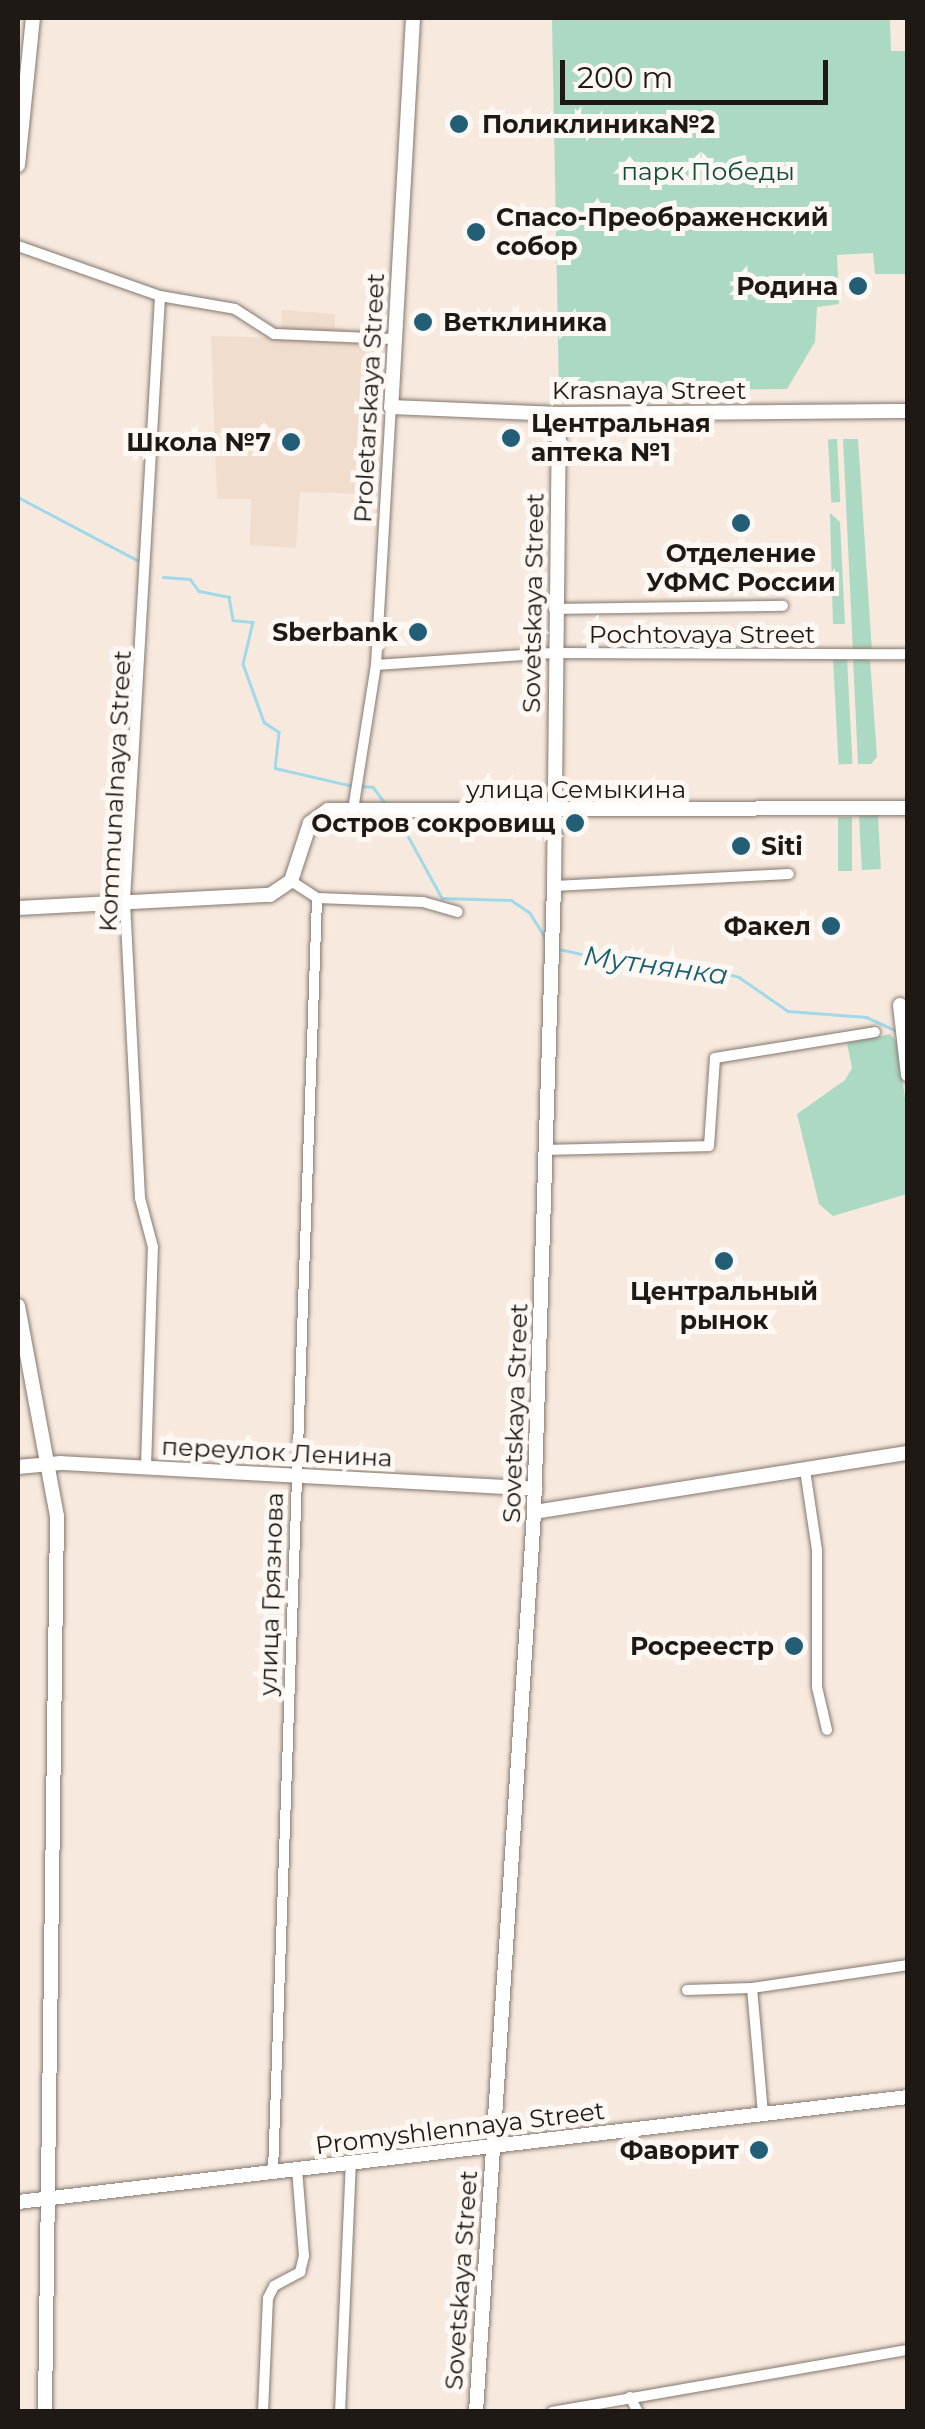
<!DOCTYPE html>
<meta charset="utf-8">
<style>
body{margin:0}
#map{position:relative;width:925px;height:2429px;overflow:hidden;background:#f7e9de;font-family:Montserrat,sans-serif}
div>[style]{position:absolute}
[style*='--x']{left:calc(var(--x)*1px);top:calc(var(--y)*1px);width:calc(var(--w)*1px);rotate:calc(var(--a)*1deg)}
.built>*{inset:0;background:#f1ddcd}
.green>*{inset:0;background:#acd9c3;transform-origin:0 0}
.stream>*{height:2.5px;margin:-1.25px;padding:0 1.25px;transform-origin:1.25px;border-radius:1.25px;background:#a0d9e9}
.roads{filter:drop-shadow(0 0 2px #84786e) drop-shadow(0 0 2px #84786e)}
.street>*{height:10px;margin:-5px;padding:0 5px;transform-origin:5px;border-radius:5px;background:#fff}
.secondary>*{height:14px;margin:-7px;padding:0 7px;transform-origin:7px;border-radius:7px;background:#fff}
.dots>*{width:28px;height:28px;translate:-50% -50%;box-sizing:border-box;border:5px solid #fef8f4;border-radius:50%}
span{translate:-50% -50%;white-space:nowrap;text-align:center;line-height:1.15;-webkit-text-stroke:10px #fef8f4;paint-order:stroke}
.poi-label{font-size:25px;color:#1e1915;font-weight:700}
.left{translate:0 -50%;text-align:left}
.right{translate:-100% -50%;text-align:right}
.park-label{font-size:25px;color:#0f4d36}
.street-label{font-size:25px;color:#1e1915}
.water-label{font-size:28px;color:#166071;font-style:italic}
.frame{position:absolute;inset:0;border:20px solid #1e1915;pointer-events:none}
.scale{position:absolute;left:560px;top:60px;width:268px;height:45px;box-sizing:border-box;border:5px solid #1e1915;border-top:0;padding-left:12px;font-size:30px;line-height:35px;white-space:nowrap;color:#1e1915;-webkit-text-stroke:8px #fef8f4;paint-order:stroke}
</style>
<div id="map">
<div class="built">
<div style="clip-path:polygon(282px 310px,335px 314px,335px 328px,375px 332px,365px 494px,300px 492px,296px 548px,250px 545px,251px 499px,217px 499px,211px 336px,281px 338px)"></div>
</div>
<div class="green">
<div style="clip-path:polygon(552px 18px,890px 20px,891px 51px,907px 51px,907px 274px,875px 274px,873px 253px,837px 255px,839px 304px,817px 307px,815px 342px,787px 389px,559px 391px)"></div>
<div style="left:837px;top:439px;width:63px;height:9px;rotate:87deg"></div>
<div style="clip-path:polygon(843px 439px,858px 439px,872px 651px,853px 652px)"></div>
<div style="clip-path:polygon(830px 513px,840px 522px,845px 624px,833px 624px)"></div>
<div style="left:847px;top:658px;width:106px;height:14px;rotate:87deg"></div>
<div style="clip-path:polygon(853px 658px,870px 659px,877px 757px,871px 764px,858px 764px)"></div>
<div style="left:878px;top:815px;width:54px;height:19px;rotate:87deg"></div>
<div style="left:838px;top:817px;width:14px;height:54px"></div>
<div style="clip-path:polygon(890px 1034px,897px 1042px,907px 1112px,907px 1194px,833px 1216px,819px 1204px,797px 1114px,845px 1080px,852px 1068px,847px 1043px)"></div>
</div>
<div class="stream">
<div style="--x:18;--y:497;--w:135;--a:27.9"></div>
<div style="--x:163;--y:577;--w:27;--a:4"></div>
<div style="--x:190;--y:579;--w:15;--a:53"></div>
<div style="--x:199;--y:591;--w:31;--a:11"></div>
<div style="--x:229;--y:597;--w:23;--a:80"></div>
<div style="--x:233;--y:620;--w:20;--a:6"></div>
<div style="--x:253;--y:622;--w:43;--a:103.4"></div>
<div style="--x:243;--y:664;--w:62;--a:70.1"></div>
<div style="--x:264;--y:722;--w:18;--a:34"></div>
<div style="--x:279;--y:732;--w:36;--a:96"></div>
<div style="--x:275;--y:768;--w:80;--a:13"></div>
<div style="--x:361;--y:786;--w:12;--a:5"></div>
<div style="--x:373;--y:787;--w:20;--a:53"></div>
<div style="--x:397;--y:816;--w:94;--a:61.2"></div>
<div style="--x:442;--y:898;--w:69;--a:1.7"></div>
<div style="--x:511;--y:900;--w:23;--a:34"></div>
<div style="--x:530;--y:913;--w:34;--a:58"></div>
<div style="--x:559;--y:949;--w:106;--a:12.6"></div>
<div style="--x:662;--y:972;--w:40;--a:-7.1"></div>
<div style="--x:702;--y:967;--w:38;--a:15"></div>
<div style="--x:739;--y:977;--w:60;--a:34.8"></div>
<div style="--x:788;--y:1011;--w:78;--a:4.4"></div>
<div style="--x:866;--y:1017;--w:34;--a:24"></div>
</div>
<div class="roads">
<div class="street">
<div style="--x:18;--y:246;--w:151;--a:19.4"></div>
<div style="--x:160;--y:296;--w:76;--a:9.8"></div>
<div style="--x:235;--y:309;--w:46;--a:32.7"></div>
<div style="--x:274;--y:334;--w:121;--a:2.4"></div>
<div style="--x:554;--y:609;--w:229;--a:-0.8"></div>
<div style="--x:376;--y:665;--w:177;--a:-3.9"></div>
<div style="--x:553;--y:653;--w:355;--a:0.2"></div>
<div style="--x:353;--y:810;--w:147;--a:-81"></div>
<div style="--x:376;--y:665;--w:258;--a:-86.7"></div>
<div style="--x:291;--y:881;--w:31;--a:33"></div>
<div style="--x:317;--y:898;--w:106;--a:2.2"></div>
<div style="--x:423;--y:902;--w:36;--a:16"></div>
<div style="--x:554;--y:886;--w:235;--a:-2.9"></div>
<div style="--x:547;--y:1150;--w:162;--a:-1.4"></div>
<div style="--x:709;--y:1146;--w:88;--a:-86.1"></div>
<div style="--x:715;--y:1058;--w:162;--a:-9.2"></div>
<div style="--x:146;--y:1467;--w:220;--a:-88.2"></div>
<div style="--x:153;--y:1247;--w:51;--a:-104.9"></div>
<div style="--x:140;--y:1198;--w:298;--a:-92.9"></div>
<div style="--x:125;--y:900;--w:605;--a:-86.68"></div>
<div style="--x:805;--y:1470;--w:81;--a:81.5"></div>
<div style="--x:817;--y:1550;--w:137;--a:90"></div>
<div style="--x:817;--y:1687;--w:44;--a:76.9"></div>
<div style="--x:752;--y:1988;--w:126;--a:85"></div>
<div style="--x:687;--y:1990;--w:65;--a:-1.8"></div>
<div style="--x:752;--y:1988;--w:158;--a:-8.4"></div>
<div style="--x:273;--y:2172;--w:1275;--a:-88.02"></div>
<div style="--x:630;--y:2397;--w:17;--a:62"></div>
<div style="--x:263;--y:2412;--w:114;--a:-87.5"></div>
<div style="--x:268;--y:2298;--w:13;--a:-63"></div>
<div style="--x:274;--y:2286;--w:30;--a:-28"></div>
<div style="--x:300;--y:2272;--w:16;--a:-76"></div>
<div style="--x:304;--y:2256;--w:87;--a:-94.6"></div>
<div style="--x:340;--y:2412;--w:251;--a:-87.5"></div>
<div style="--x:552;--y:2412;--w:361;--a:-9.9"></div>
</div>
<div class="secondary">
<div style="--x:413;--y:18;--w:390;--a:93.2"></div>
<div style="--x:391;--y:407;--w:168;--a:2.4"></div>
<div style="--x:559;--y:414;--w:349;--a:-0.5"></div>
<div style="--x:18;--y:165;--w:148;--a:-84.2"></div>
<div style="--x:18;--y:908;--w:252;--a:-3"></div>
<div style="--x:270;--y:895;--w:25;--a:-34"></div>
<div style="--x:291;--y:881;--w:61;--a:-71.9"></div>
<div style="--x:310;--y:823;--w:22;--a:-36"></div>
<div style="--x:328;--y:810;--w:580;--a:-0.2"></div>
<div style="--x:900;--y:1005;--w:70;--a:83.5"></div>
<div style="--x:18;--y:1306;--w:214;--a:79.5"></div>
<div style="--x:57;--y:1516;--w:896;--a:90.77"></div>
<div style="--x:18;--y:1467;--w:43;--a:-5.3"></div>
<div style="--x:61;--y:1463;--w:475;--a:3.1"></div>
<div style="--x:534;--y:1512;--w:379;--a:-9"></div>
<div style="--x:18;--y:2202;--w:896;--a:-6.73"></div>
<div style="--x:476;--y:2412;--w:902;--a:-86.31"></div>
<div style="--x:534;--y:1512;--w:626;--a:-88.17"></div>
<div style="--x:554;--y:886;--w:472;--a:-89.4"></div>
</div>
</div>
<div class="dots">
<div style="left:459px;top:124px;background:#225f77"></div>
<div style="left:476px;top:232px;background:#225f77"></div>
<div style="left:858px;top:286px;background:#225f77"></div>
<div style="left:423px;top:322px;background:#225f77"></div>
<div style="left:511px;top:438px;background:#225f77"></div>
<div style="left:291px;top:442px;background:#225f77"></div>
<div style="left:741px;top:523px;background:#225f77"></div>
<div style="left:418px;top:632px;background:#225f77"></div>
<div style="left:575px;top:823px;background:#225f77"></div>
<div style="left:741px;top:846px;background:#225f77"></div>
<div style="left:831px;top:926px;background:#225f77"></div>
<div style="left:724px;top:1261px;background:#225f77"></div>
<div style="left:794px;top:1646px;background:#225f77"></div>
<div style="left:759px;top:2150px;background:#225f77"></div>
</div>
<div class="poi-label">
<span class="left" style="left:482px;top:124px">Поликлиника№2</span>
<span class="left" style="left:496px;top:232px">Спасо-Преображенский<br>собор</span>
<span class="right" style="left:838px;top:286px">Родина</span>
<span class="left" style="left:443px;top:322px">Ветклиника</span>
<span class="left" style="left:531px;top:438px">Центральная<br>аптека №1</span>
<span class="right" style="left:271px;top:442px">Школа №7</span>
<span style="left:741px;top:568px">Отделение<br>УФМС России</span>
<span class="right" style="left:398px;top:632px">Sberbank</span>
<span class="right" style="left:555px;top:823px">Остров сокровищ</span>
<span class="left" style="left:761px;top:846px">Siti</span>
<span class="right" style="left:811px;top:926px">Факел</span>
<span style="left:724px;top:1306px">Центральный<br>рынок</span>
<span class="right" style="left:774px;top:1646px">Росреестр</span>
<span class="right" style="left:739px;top:2150px">Фаворит</span>
</div>
<div class="park-label">
<span style="left:708px;top:171px">парк Победы</span>
</div>
<div class="street-label">
<span style="left:649px;top:390px">Krasnaya Street</span>
<span style="left:369px;top:398px;rotate:-87deg">Proletarskaya Street</span>
<span style="left:533px;top:603px;rotate:-89deg">Sovetskaya Street</span>
<span style="left:702px;top:634px">Pochtovaya Street</span>
<span style="left:576px;top:789px">улица Семыкина</span>
<span style="left:115px;top:791px;rotate:-87deg">Kommunalnaya Street</span>
<span style="left:515px;top:1413px;rotate:-88deg">Sovetskaya Street</span>
<span style="left:277px;top:1452px;rotate:3deg">переулок Ленина</span>
<span style="left:271px;top:1594px;rotate:-88deg">улица Грязнова</span>
<span style="left:460px;top:2128px;rotate:-7deg">Promyshlennaya Street</span>
<span style="left:461px;top:2280px;rotate:-86deg">Sovetskaya Street</span>
</div>
<div class="water-label">
<span style="left:656px;top:965px;rotate:8deg">Мутнянка</span>
</div>
<div class="frame"></div>
<div class="scale">200 m</div>
</div>
